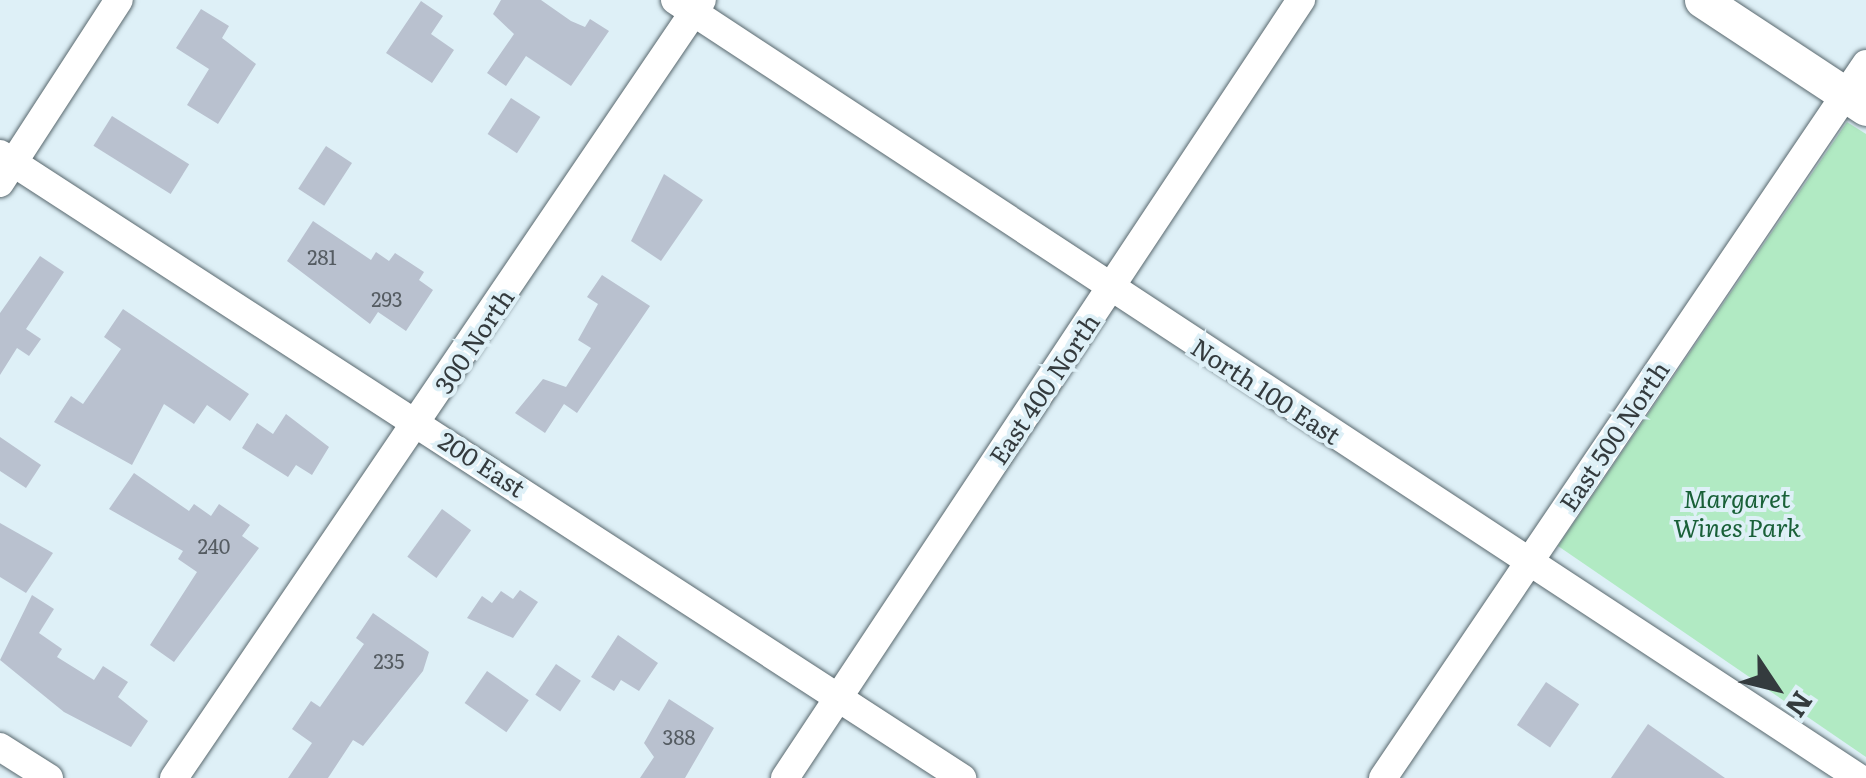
<!DOCTYPE html>
<style>
body{margin:0}
#map{position:relative;width:1866px;height:778px;overflow:hidden;background:#def0f7;font-family:Literata,serif}
div>[style]{position:absolute}
[style*='--x']{left:calc(var(--x)*1px);top:calc(var(--y)*1px);width:calc(var(--w)*1px);rotate:calc(var(--a)*1deg)}
.green>*{inset:0;background:#b1eac3}
.building>*{inset:0;background:#b9c1cf;transform-origin:0 0}
.roads{filter:drop-shadow(0 0 2px #59686e) drop-shadow(0 0 2px #59686e)}
.minor>*{height:28px;margin:-14px;padding:0 14px;transform-origin:14px;border-radius:14px;background:#fff}
.tertiary>*{height:35px;margin:-17.5px;padding:0 17.5px;transform-origin:17.5px;border-radius:17.5px;background:#fff}
span{translate:-50% -50%;white-space:nowrap;text-align:center;line-height:1.15;-webkit-text-stroke:8px #def0f7;paint-order:stroke}
.number-label{font-size:20px;color:#555c62}
.number-label span{-webkit-text-stroke-width:0}
.street-label{font-size:25px;color:#343b3e}
.park-label{font-size:25px;color:#196038;font-style:italic}
.north{position:absolute;left:1726px;top:638px;width:100px;height:100px;-webkit-text-stroke:8px #def0f7;paint-order:stroke;rotate:125deg;font-size:28px;font-weight:700;line-height:40px;text-align:center;color:#343b3e}
.north::after{content:'';display:block;margin:auto;width:35px;height:45px;background:#343b3e;clip-path:polygon(50% 0,100% 100%,50% 72%,0 100%)}
</style>
<div id="map">
<div class="green">
<div style="clip-path:polygon(1847px 122px,1866px 134px,1866px 757px,1558px 546px)"></div>
</div>
<div class="building">
<div style="clip-path:polygon(501px 0,541px 0,571px 21px,585px 27px,590px 19px,609px 31px,571px 86px,526px 56px,506px 86px,487px 73px,514px 34px,493px 14px)"></div>
<div style="clip-path:polygon(421px 1px,443px 16px,431px 34px,454px 50px,432px 83px,386px 53px)"></div>
<div style="clip-path:polygon(201px 9px,229px 26px,222px 38px,256px 64px,218px 124px,187px 105px,209px 69px,176px 48px)"></div>
<div style="left:511px;top:98px;width:35px;height:43px;rotate:33deg"></div>
<div style="left:112px;top:116px;width:91px;height:35px;rotate:32deg"></div>
<div style="left:326px;top:146px;width:31px;height:51px;rotate:33deg"></div>
<div style="clip-path:polygon(664px 174px,703px 200px,661px 261px,631px 241px)"></div>
<div style="clip-path:polygon(313px 221px,371px 260px,376px 252px,389px 261px,395px 253px,424px 272px,419px 280px,433px 290px,406px 331px,378px 312px,370px 324px,287px 261px)"></div>
<div style="clip-path:polygon(40px 256px,64px 272px,26px 329px,41px 339px,29px 356px,17px 348px,0 375px,0 313px)"></div>
<div style="clip-path:polygon(602px 275px,650px 306px,577px 413px,564px 404px,545px 433px,515px 413px,543px 379px,566px 387px,591px 348px,578px 340px,598px 304px,587px 297px)"></div>
<div style="clip-path:polygon(123px 309px,249px 394px,230px 421px,207px 405px,194px 424px,164px 404px,132px 465px,54px 422px,71px 396px,83px 404px,121px 349px,104px 337px)"></div>
<div style="clip-path:polygon(286px 414px,329px 447px,312px 475px,296px 465px,288px 477px,242px 448px,257px 423px,273px 434px)"></div>
<div style="clip-path:polygon(0 437px,41px 465px,26px 488px,0 471px)"></div>
<div style="clip-path:polygon(134px 473px,189px 511px,194px 504px,211px 516px,219px 504px,250px 525px,242px 536px,259px 548px,174px 662px,150px 645px,197px 572px,178px 559px,183px 551px,109px 509px)"></div>
<div style="left:442px;top:509px;width:36px;height:59px;rotate:36deg"></div>
<div style="clip-path:polygon(0 523px,53px 553px,26px 593px,0 577px)"></div>
<div style="clip-path:polygon(520px 590px,538px 602px,513px 638px,467px 618px,482px 596px,492px 603px,501px 591px,513px 599px)"></div>
<div style="clip-path:polygon(32px 595px,54px 609px,39px 633px,62px 649px,57px 657px,94px 680px,103px 666px,128px 682px,118px 697px,148px 721px,131px 747px,64px 712px,0 660px)"></div>
<div style="clip-path:polygon(373px 613px,429px 652px,423px 671px,363px 746px,353px 740px,328px 778px,288px 778px,312px 743px,292px 729px,311px 701px,320px 707px,364px 644px,356px 638px)"></div>
<div style="clip-path:polygon(618px 635px,658px 663px,639px 691px,621px 680px,614px 691px,591px 677px)"></div>
<div style="left:556px;top:664px;width:30px;height:37px;rotate:34deg"></div>
<div style="left:487px;top:671px;width:51px;height:39px;rotate:35deg"></div>
<div style="left:1546px;top:682px;width:40px;height:52px;rotate:34deg"></div>
<div style="clip-path:polygon(669px 699px,714px 728px,685px 778px,640px 778px,654px 757px,644px 743px)"></div>
<div style="clip-path:polygon(1648px 724px,1725px 778px,1611px 778px)"></div>
</div>
<div class="roads">
<div class="minor">
<div style="--x:675;--y:0;--w:1417;--a:33.31"></div>
<div style="--x:0;--y:154;--w:1147;--a:32.97"></div>
<div style="--x:0;--y:183;--w:218;--a:-57"></div>
<div style="--x:0;--y:747;--w:58;--a:32.3"></div>
<div style="--x:174;--y:778;--w:940;--a:-55.84"></div>
<div style="--x:785;--y:778;--w:934;--a:-56.45"></div>
<div style="--x:1383;--y:778;--w:862;--a:-55.92"></div>
</div>
<div class="tertiary">
<div style="--x:1702;--y:0;--w:196;--a:33.4"></div>
</div>
</div>
<div class="number-label">
<span style="left:322px;top:256px">281</span>
<span style="left:387px;top:298px">293</span>
<span style="left:214px;top:545px">240</span>
<span style="left:389px;top:660px">235</span>
<span style="left:679px;top:736px">388</span>
</div>
<div class="street-label">
<span style="left:474px;top:341px;rotate:-56deg">300 North</span>
<span style="left:1044px;top:389px;rotate:-56deg">East 400 North</span>
<span style="left:1266px;top:391px;rotate:33deg">North 100 East</span>
<span style="left:1614px;top:436px;rotate:-56deg">East 500 North</span>
<span style="left:482px;top:464px;rotate:33deg">200 East</span>
</div>
<div class="park-label">
<span style="left:1737px;top:513px">Margaret<br>Wines Park</span>
</div>
<div class="north">N</div>
</div>
